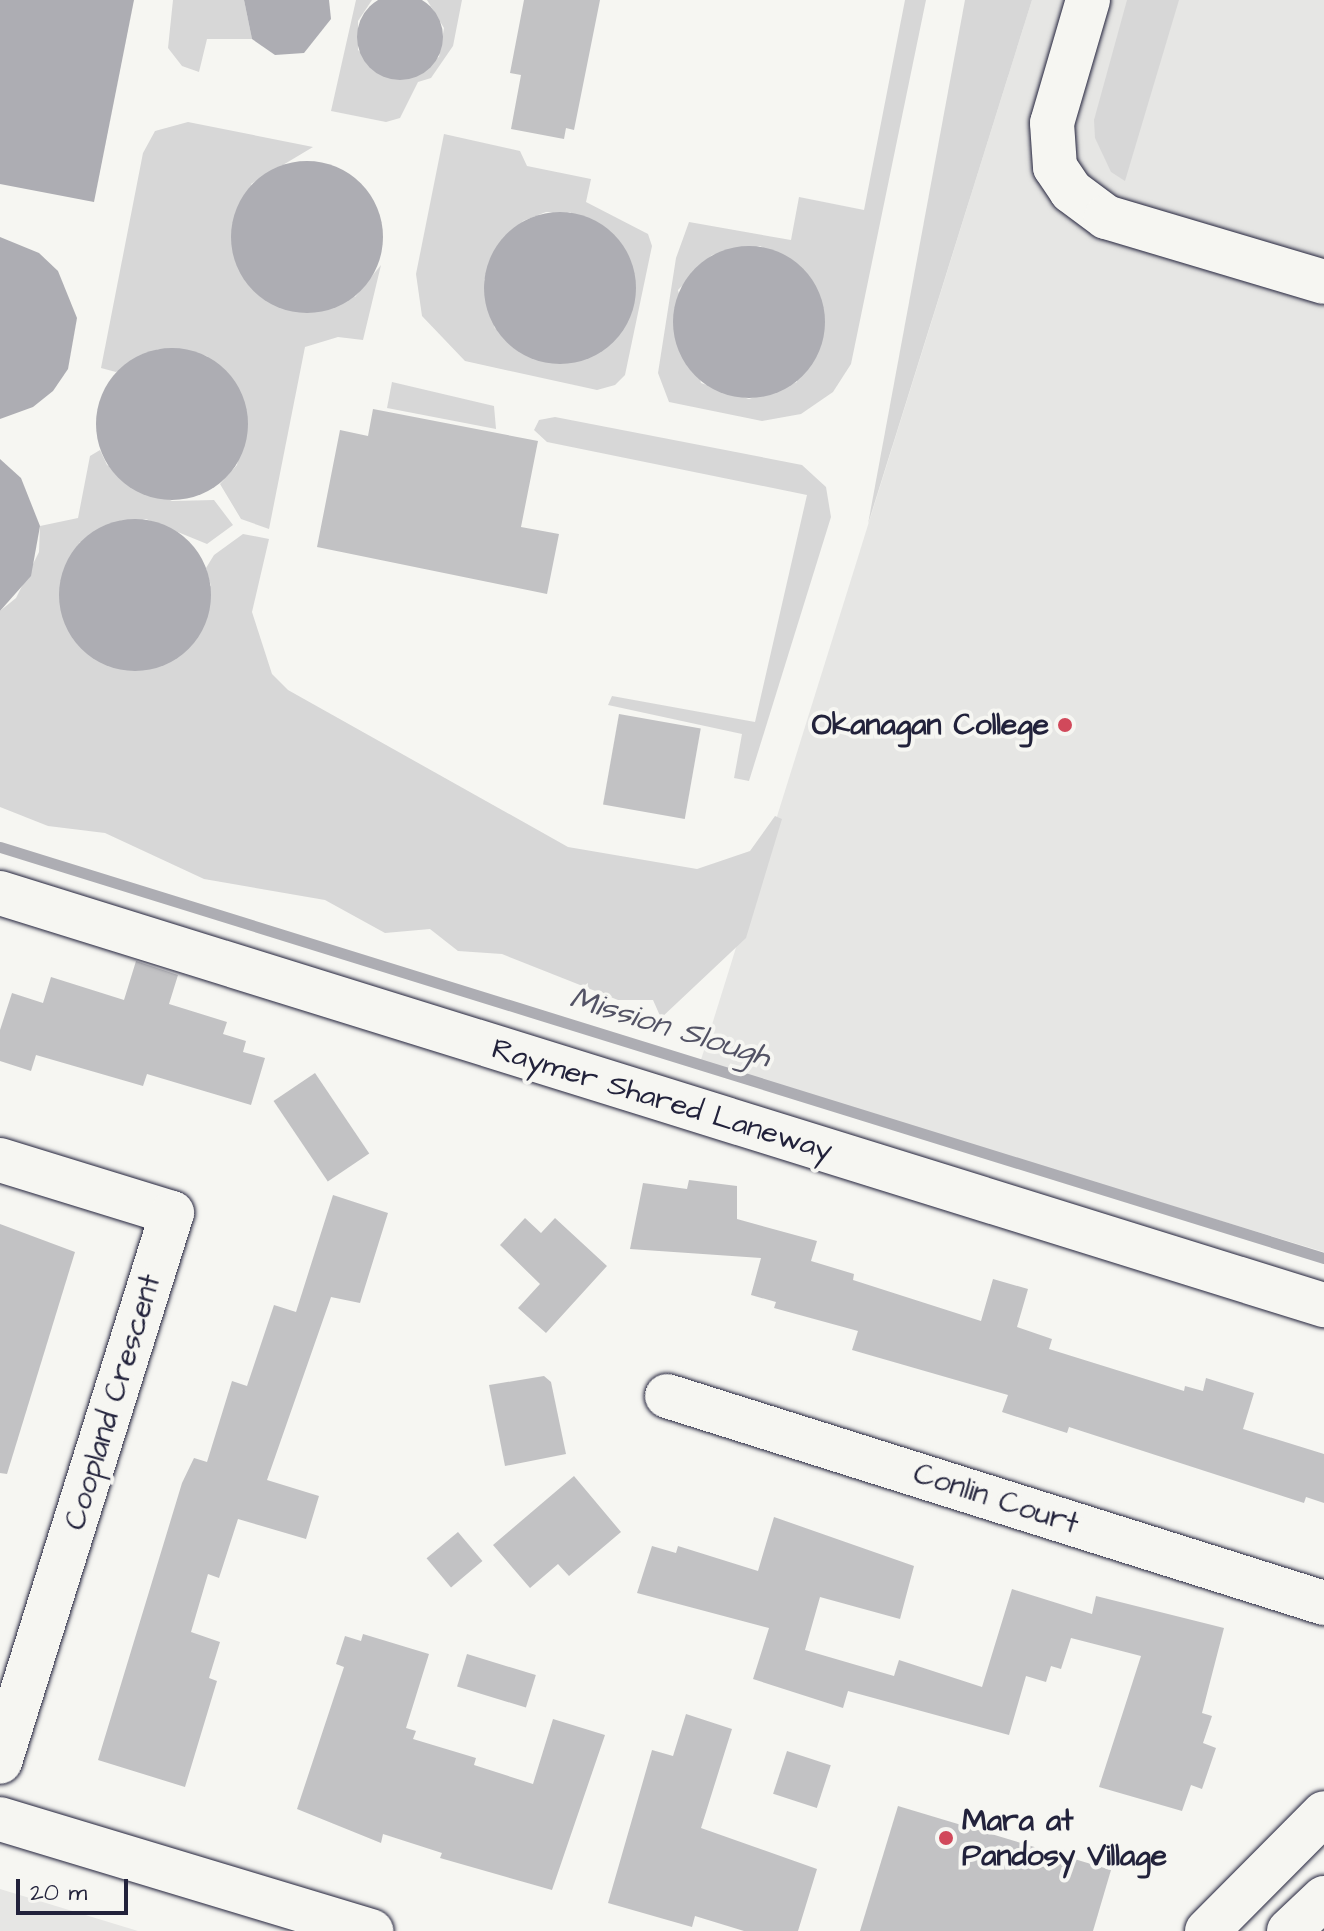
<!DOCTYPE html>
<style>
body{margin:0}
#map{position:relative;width:1324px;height:1931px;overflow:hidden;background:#f6f6f2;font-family:"Architects Daughter",sans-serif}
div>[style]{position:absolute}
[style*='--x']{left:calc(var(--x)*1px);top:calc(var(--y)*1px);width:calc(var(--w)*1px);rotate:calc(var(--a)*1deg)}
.built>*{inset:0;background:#e6e6e4}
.green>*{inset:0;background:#d7d7d7}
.water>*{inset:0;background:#adadb3}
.round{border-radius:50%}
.stream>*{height:11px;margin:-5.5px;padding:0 5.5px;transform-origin:5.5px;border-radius:5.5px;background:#adadb3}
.building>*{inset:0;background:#c2c2c4;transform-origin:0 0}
.roads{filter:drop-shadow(0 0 2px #22223b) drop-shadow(0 0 2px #22223b)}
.minor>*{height:44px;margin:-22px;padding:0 22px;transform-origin:22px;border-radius:22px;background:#f6f6f2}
.major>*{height:44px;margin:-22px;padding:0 22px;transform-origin:22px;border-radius:22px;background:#f6f6f2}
.dots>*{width:22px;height:22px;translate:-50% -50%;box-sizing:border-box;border:4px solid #f6f6f2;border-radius:50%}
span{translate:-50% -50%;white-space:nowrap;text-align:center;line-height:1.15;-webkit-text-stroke:8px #f6f6f2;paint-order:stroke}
.poi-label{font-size:30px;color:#22223b;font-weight:700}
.right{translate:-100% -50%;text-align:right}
.left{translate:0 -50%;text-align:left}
.street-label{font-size:30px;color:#22223b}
.water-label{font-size:32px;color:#535365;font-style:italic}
.scale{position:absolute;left:16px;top:1879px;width:112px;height:36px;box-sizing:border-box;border:4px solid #22223b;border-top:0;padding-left:10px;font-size:24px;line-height:28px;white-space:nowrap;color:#22223b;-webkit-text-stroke:6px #f6f6f2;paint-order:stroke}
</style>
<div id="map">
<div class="built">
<div style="clip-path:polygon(1032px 0,1324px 0,1324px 1252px,700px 1063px)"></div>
<div style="clip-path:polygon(0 1889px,138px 1931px,0 1931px)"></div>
</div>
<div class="green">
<div style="clip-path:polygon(173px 0,244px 0,252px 39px,207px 39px,199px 72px,182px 66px,168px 48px)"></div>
<div style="clip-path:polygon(356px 0,372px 0,358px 21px,358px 50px,388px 78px,439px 57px,444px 28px,427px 0,462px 0,453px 46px,431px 78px,418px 82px,400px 118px,386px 122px,331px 111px)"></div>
<div style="clip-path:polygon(evenodd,905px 0,926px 0,851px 364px,833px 392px,801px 414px,762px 421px,669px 402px,658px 373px,676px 258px,689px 222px,791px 240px,799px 197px,864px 210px,905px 0,760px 246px,803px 269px,797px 382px,749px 399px,701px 383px,678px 290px,712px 255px,760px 246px)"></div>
<div style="clip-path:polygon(965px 0,1032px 0,868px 524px)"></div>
<div style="clip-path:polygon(1127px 0,1179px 0,1125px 181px,1111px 172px,1095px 138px,1094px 120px)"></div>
<div style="clip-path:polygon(188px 122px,313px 147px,251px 184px,355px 297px,381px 265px,363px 340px,338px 337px,305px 347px,269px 529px,241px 519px,220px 484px,237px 465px,247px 414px,207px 356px,158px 349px,116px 372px,101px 368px,143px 153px,155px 131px)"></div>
<div style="clip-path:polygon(evenodd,444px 134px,520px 151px,527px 166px,591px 179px,586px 202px,648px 234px,652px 246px,625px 375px,615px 385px,597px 390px,465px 361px,422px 316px,416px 274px,444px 134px,546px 212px,571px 212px,495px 329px,484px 280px,523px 221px,546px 212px)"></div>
<div style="clip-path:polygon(392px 382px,494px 406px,496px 429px,387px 408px)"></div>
<div style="clip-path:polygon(555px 417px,802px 465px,826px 487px,831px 517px,749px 781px,734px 778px,742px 734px,608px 705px,612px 696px,755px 722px,807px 495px,547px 442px,534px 430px,539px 420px)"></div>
<div style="clip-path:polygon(100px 450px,107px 465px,172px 501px,214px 500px,233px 525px,207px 544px,146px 519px,122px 520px,79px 543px,211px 586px,206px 568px,214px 555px,243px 534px,269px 539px,252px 612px,272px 674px,288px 690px,568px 847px,697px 869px,750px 851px,775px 816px,782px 819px,746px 938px,661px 1018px,653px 1000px,618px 1000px,502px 954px,458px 951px,430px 929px,385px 933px,325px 900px,204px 879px,105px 833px,48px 826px,0 807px,0 611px,16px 598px,39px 552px,40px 526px,78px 518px,90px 456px)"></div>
</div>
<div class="water">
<div class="round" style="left:357px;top:-6px;width:86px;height:86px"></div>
<div style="clip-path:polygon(0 0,134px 0,94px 202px,0 184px)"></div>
<div style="clip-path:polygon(244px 0,329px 0,331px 19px,304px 53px,275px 55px,252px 39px)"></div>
<div class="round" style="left:231px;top:161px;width:152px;height:152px"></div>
<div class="round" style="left:484px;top:212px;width:152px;height:152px"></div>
<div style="clip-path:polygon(0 237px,39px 253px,58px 271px,77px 318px,68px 369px,53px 391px,33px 407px,0 419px)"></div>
<div class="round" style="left:673px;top:246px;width:152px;height:152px"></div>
<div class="round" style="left:96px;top:348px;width:152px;height:152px"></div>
<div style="clip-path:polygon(0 459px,21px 478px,40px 526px,31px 576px,0 611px)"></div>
<div class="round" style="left:59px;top:519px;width:152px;height:152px"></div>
</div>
<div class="stream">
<div style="--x:0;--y:847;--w:1386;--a:17.25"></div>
</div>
<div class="building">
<div style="clip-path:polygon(524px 0,600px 0,574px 130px,566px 128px,564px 139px,511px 129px,521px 75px,510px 73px)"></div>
<div style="clip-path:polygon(373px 409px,538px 441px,521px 527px,559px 534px,547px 594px,317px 547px,340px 430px,368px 436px)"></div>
<div style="left:619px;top:714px;width:83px;height:92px;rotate:10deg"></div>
<div style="clip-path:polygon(136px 961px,178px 975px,169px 1004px,227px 1022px,223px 1034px,246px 1041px,243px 1052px,265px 1058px,251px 1105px,147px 1074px,143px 1086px,36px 1055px,31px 1071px,0 1061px,0 1030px,12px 993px,43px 1003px,51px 977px,124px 1000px)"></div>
<div style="left:315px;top:1073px;width:97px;height:50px;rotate:56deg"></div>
<div style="clip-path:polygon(689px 1180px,737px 1186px,737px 1219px,817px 1241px,811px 1261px,854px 1274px,853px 1280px,981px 1321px,993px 1279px,1028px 1289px,1017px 1327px,1052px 1339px,1049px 1349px,1184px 1391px,1185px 1386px,1203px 1391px,1206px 1378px,1254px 1393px,1243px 1429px,1324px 1454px,1324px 1503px,1306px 1497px,1304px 1503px,1069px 1427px,1067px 1433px,1002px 1412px,1008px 1395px,852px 1350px,858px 1331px,774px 1308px,776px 1302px,751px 1295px,761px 1258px,630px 1249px,643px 1183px,687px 1189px)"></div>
<div style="clip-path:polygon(333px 1195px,388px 1213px,360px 1303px,331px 1297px,267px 1480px,319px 1496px,306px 1539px,238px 1519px,219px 1578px,208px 1574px,191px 1632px,220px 1642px,209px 1678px,217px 1681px,185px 1787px,98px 1760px,182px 1483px,194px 1458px,207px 1462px,232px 1381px,247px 1386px,274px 1305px,296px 1312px)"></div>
<div style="clip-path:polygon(525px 1218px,541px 1233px,555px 1218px,607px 1266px,546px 1333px,518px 1308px,540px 1284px,500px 1245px)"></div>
<div style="clip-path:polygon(0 1224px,75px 1252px,7px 1474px,0 1473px)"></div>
<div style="clip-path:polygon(544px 1376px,551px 1382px,566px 1454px,505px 1466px,489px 1385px)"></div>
<div style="clip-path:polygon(574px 1476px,621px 1532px,569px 1576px,558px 1564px,530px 1588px,493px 1545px)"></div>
<div style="clip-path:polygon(774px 1517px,914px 1566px,900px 1619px,820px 1597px,805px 1650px,894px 1676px,899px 1660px,982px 1687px,1012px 1589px,1092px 1614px,1096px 1596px,1224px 1628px,1202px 1713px,1212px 1716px,1203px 1743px,1216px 1748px,1202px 1789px,1191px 1785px,1182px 1811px,1099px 1787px,1141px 1656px,1071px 1638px,1061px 1669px,1051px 1666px,1046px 1682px,1026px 1676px,1009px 1735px,848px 1691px,843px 1708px,753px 1679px,769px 1628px,637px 1593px,652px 1546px,676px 1553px,678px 1546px,758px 1571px)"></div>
<div style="left:458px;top:1532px;width:38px;height:41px;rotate:50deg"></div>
<div style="clip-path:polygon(363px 1634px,429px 1654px,406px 1728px,416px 1731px,413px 1739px,476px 1758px,474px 1765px,533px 1784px,553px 1719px,605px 1735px,552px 1890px,440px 1858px,442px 1853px,383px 1834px,381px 1843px,297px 1809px,344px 1667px,336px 1664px,345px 1636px,361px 1641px)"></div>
<div style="left:467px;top:1654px;width:72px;height:34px;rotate:17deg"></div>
<div style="clip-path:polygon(686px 1714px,732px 1729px,701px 1828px,817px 1869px,798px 1931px,744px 1931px,695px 1916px,692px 1927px,608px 1903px,652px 1750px,673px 1756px)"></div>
<div style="left:787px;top:1751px;width:46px;height:45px;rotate:18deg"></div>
<div style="clip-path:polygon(898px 1806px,1111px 1870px,1093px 1931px,860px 1931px)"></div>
</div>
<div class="roads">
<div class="minor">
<div style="--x:1088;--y:0;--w:128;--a:106.3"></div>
<div style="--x:1052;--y:123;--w:44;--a:86.1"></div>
<div style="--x:1055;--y:167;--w:29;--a:56"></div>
<div style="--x:1071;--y:191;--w:44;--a:36.6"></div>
<div style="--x:1106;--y:217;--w:227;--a:16.6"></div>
<div style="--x:0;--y:893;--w:1387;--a:17.29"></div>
<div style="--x:0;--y:1160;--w:180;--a:17.1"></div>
<div style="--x:172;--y:1213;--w:575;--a:107.4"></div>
<div style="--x:667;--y:1396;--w:689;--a:17.49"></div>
</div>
<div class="major">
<div style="--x:0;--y:1819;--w:388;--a:16.8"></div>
<div style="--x:1207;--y:1931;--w:166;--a:-45.2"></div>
<div style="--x:1289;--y:1931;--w:48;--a:-43.3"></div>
</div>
</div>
<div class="dots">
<div style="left:1065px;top:725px;background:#d1495b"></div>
<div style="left:946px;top:1838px;background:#d1495b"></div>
</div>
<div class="poi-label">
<span class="right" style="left:1049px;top:725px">Okanagan College</span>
<span class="left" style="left:962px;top:1838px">Mara at<br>Pandosy Village</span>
</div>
<div class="street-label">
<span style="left:662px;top:1100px;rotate:17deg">Raymer Shared Laneway</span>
<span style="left:113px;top:1402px;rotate:-73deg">Coopland Crescent</span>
<span style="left:996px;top:1499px;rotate:18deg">Conlin Court</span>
</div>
<div class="water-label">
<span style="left:670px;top:1028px;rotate:17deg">Mission Slough</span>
</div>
<div class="scale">20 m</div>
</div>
